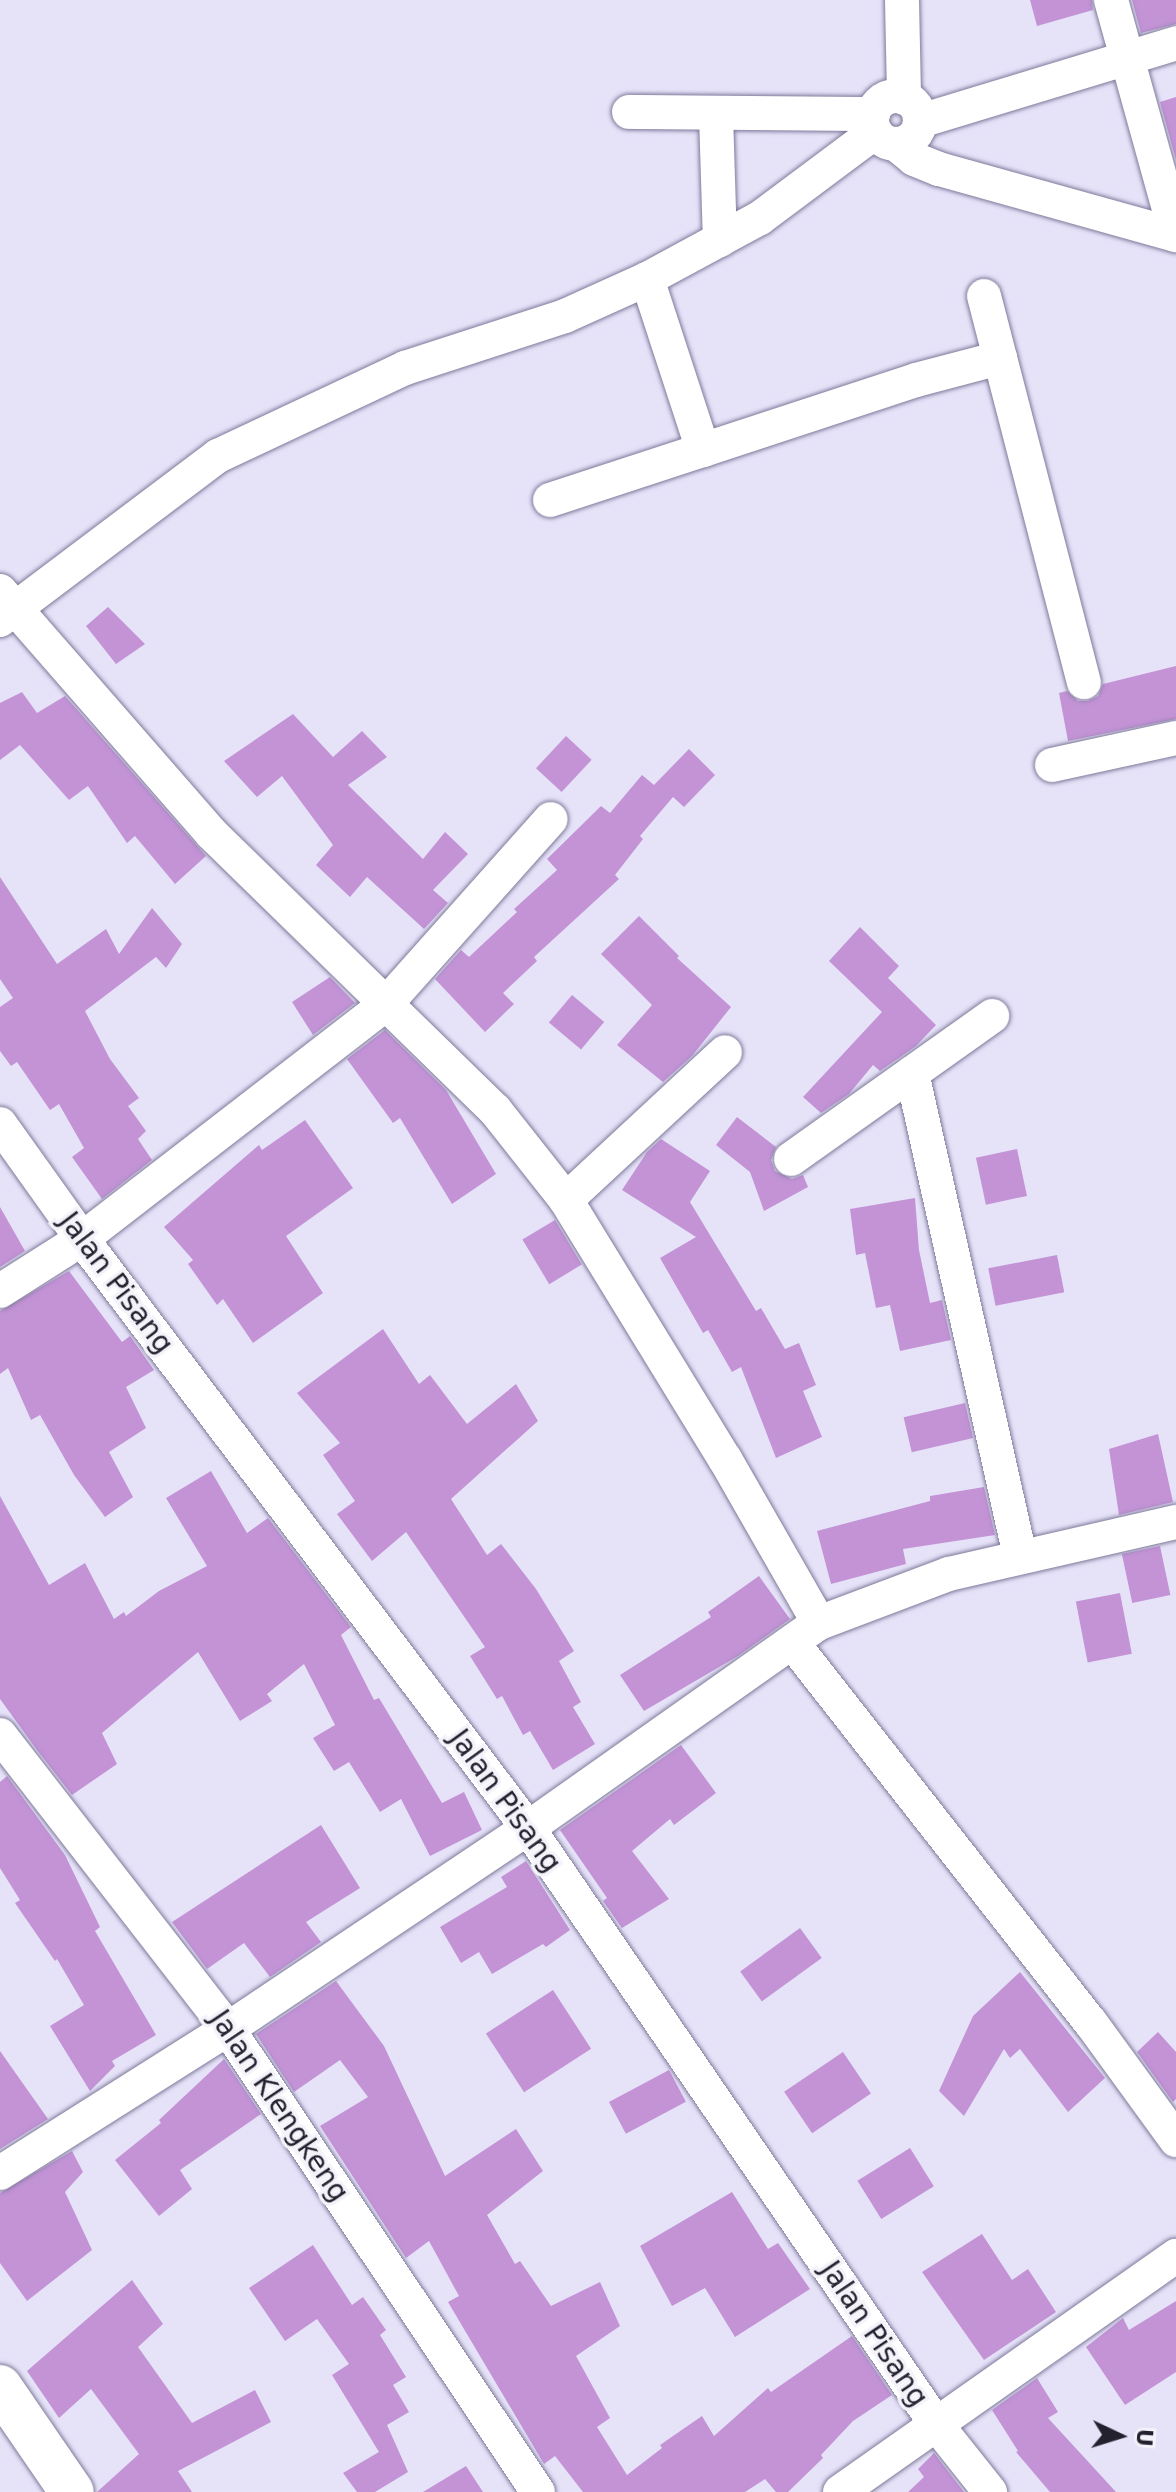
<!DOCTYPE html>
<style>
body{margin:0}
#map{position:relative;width:1176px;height:2492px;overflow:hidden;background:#e6e3f9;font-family:"DejaVu Sans",sans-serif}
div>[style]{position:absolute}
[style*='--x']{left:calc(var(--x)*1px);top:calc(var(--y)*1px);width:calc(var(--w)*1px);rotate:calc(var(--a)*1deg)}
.building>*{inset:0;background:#c393d6;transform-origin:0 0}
.roads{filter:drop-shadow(0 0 2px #7f799a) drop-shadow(0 0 2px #7f799a)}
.minor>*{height:34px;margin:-17px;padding:0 17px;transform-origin:17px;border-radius:17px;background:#fff}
.minor>.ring{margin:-17px;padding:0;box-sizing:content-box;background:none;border:34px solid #fff;border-radius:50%}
.secondary>*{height:44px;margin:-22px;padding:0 22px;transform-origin:22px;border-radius:22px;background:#fff}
span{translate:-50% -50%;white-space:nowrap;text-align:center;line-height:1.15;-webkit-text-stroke:7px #f4f3fa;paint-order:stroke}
.street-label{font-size:28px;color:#24212f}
.north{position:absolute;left:1080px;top:2396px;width:80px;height:80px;-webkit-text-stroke:6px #f4f3fa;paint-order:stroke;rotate:94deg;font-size:22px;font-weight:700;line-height:32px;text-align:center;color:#24212f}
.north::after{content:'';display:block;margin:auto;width:28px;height:36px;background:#24212f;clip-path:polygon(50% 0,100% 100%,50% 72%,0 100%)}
</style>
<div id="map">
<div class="building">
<div style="clip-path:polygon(1030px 0,1092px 0,1093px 10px,1037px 26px)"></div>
<div style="clip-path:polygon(1132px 0,1176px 0,1176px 24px,1141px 33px)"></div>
<div style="clip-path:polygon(1176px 97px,1176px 160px,1160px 102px)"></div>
<div style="clip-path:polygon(108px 607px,145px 644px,116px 664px,86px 626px)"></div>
<div style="clip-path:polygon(1176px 666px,1176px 719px,1068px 741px,1059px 693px,1067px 691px,1078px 701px,1088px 701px,1098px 696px,1103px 684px)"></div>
<div style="clip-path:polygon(22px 692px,37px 713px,65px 696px,206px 856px,175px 884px,135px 836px,127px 843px,88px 786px,69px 800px,20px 745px,0 760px,0 703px)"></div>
<div style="clip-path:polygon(293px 714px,333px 757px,362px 731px,387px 757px,348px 785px,423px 859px,445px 832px,468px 854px,433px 890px,448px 903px,424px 929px,367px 877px,350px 897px,316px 865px,333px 845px,282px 776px,257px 797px,224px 761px)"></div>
<div style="left:566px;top:736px;width:35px;height:44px;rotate:43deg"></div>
<div style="clip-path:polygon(689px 749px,715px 775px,684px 807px,673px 797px,640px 836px,643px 839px,615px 875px,619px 879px,534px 957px,537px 961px,503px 993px,514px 1004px,485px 1032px,435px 979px,461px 950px,469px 957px,517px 912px,514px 909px,557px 870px,547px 859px,601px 806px,610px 813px,642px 775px,654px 785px)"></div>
<div style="clip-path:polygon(0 877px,57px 964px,106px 929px,119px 954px,152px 908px,182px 944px,166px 968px,156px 957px,85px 1011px,110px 1059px,139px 1098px,128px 1106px,146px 1131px,138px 1139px,152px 1160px,102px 1199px,72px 1157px,84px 1148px,59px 1104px,50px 1110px,17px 1062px,11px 1066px,0 1051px,0 1007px,13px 998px,0 979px)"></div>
<div style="clip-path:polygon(639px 916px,679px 956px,677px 958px,731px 1007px,692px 1056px,663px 1082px,617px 1045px,652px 1005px,601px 954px)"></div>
<div style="clip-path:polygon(860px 927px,899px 966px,888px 978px,936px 1025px,916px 1046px,880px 1071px,873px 1065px,849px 1094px,821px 1113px,803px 1097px,882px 1012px,829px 961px)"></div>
<div style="clip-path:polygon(330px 977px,355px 1003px,313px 1035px,292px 1002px)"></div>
<div style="left:572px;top:995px;width:42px;height:36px;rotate:40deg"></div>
<div style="clip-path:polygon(385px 1030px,446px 1090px,496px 1174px,452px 1204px,400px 1118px,393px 1123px,347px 1059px)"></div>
<div style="clip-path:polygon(737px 1117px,776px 1147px,771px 1160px,775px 1171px,792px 1179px,803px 1175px,808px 1187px,764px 1211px,750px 1172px,716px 1145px)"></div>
<div style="clip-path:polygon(305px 1120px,353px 1188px,286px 1236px,323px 1293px,253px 1343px,223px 1299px,217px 1305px,188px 1264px,193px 1260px,164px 1227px,259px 1145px,262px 1150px)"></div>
<div style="clip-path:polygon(661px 1139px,710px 1171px,690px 1202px,756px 1311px,761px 1308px,785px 1349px,799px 1343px,816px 1385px,803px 1391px,822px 1437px,776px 1458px,741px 1367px,732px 1372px,708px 1330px,703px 1333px,660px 1258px,696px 1237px,622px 1190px,647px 1152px)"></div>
<div style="left:1017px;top:1149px;width:48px;height:42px;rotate:78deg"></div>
<div style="clip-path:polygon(915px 1198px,919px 1250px,930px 1303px,942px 1300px,951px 1340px,900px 1351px,890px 1305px,876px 1308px,865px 1253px,856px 1255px,850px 1209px)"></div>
<div style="clip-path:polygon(0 1207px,25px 1251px,0 1267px)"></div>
<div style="left:555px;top:1220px;width:52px;height:38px;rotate:59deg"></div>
<div style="left:1057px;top:1255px;width:38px;height:70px;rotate:79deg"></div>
<div style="clip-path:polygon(69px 1271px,122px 1342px,130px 1336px,154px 1370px,126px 1387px,146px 1428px,109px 1452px,133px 1497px,105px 1517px,74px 1475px,40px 1415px,31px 1420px,8px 1368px,0 1374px,0 1311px)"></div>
<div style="clip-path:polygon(383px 1329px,419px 1384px,430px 1375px,467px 1424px,516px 1384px,538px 1421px,451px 1499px,487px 1555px,501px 1544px,536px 1589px,574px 1651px,559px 1661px,581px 1702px,573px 1707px,595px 1744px,553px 1770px,530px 1731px,523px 1735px,502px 1696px,497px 1699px,470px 1656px,485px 1647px,406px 1532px,372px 1561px,337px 1514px,355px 1501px,323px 1455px,340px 1443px,297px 1393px)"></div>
<div style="left:965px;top:1403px;width:36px;height:63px;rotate:77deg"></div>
<div style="clip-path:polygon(1158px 1434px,1173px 1502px,1119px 1515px,1109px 1449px)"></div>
<div style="clip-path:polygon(211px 1471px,247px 1533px,268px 1518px,351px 1627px,341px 1635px,374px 1700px,379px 1698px,442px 1803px,464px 1792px,482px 1830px,430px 1856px,401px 1799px,380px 1812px,349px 1762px,334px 1771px,313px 1738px,335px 1725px,304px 1664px,267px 1694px,272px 1701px,240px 1721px,198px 1652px,102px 1733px,117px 1764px,72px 1795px,37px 1750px,0 1699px,0 1496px,49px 1585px,85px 1563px,114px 1619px,124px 1612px,126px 1616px,159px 1591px,207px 1566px,166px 1498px)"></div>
<div style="clip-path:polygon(984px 1487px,995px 1535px,903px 1549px,906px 1564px,831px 1584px,817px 1531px,930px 1501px,930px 1496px)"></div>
<div style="left:1160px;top:1546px;width:50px;height:39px;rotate:78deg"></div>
<div style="clip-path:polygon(759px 1576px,790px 1619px,738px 1656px,644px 1711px,620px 1675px,711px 1617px,708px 1612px)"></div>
<div style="left:1120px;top:1593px;width:62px;height:45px;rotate:79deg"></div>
<div style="clip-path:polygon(681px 1745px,716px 1793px,674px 1825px,670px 1819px,632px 1851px,669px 1899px,622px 1928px,603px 1901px,607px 1898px,560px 1830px)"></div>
<div style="clip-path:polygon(7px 1776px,65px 1855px,100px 1927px,95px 1931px,156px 2035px,112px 2061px,115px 2066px,90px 2091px,50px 2026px,84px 2005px,57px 1959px,55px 1961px,15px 1903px,20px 1900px,0 1868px,0 1782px)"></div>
<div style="clip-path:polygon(321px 1825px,360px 1888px,306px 1922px,321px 1942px,270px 1977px,244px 1943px,207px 1969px,172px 1922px)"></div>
<div style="clip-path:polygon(526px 1861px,570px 1930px,546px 1947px,543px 1944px,492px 1974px,479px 1952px,461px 1963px,440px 1927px,507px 1887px,501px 1877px)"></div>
<div style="left:800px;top:1928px;width:37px;height:74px;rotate:54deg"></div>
<div style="clip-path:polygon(1020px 1972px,1105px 2078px,1068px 2112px,1020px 2049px,1010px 2058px,1004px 2049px,964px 2116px,939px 2091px,973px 2016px)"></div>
<div style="clip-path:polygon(336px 1981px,384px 2046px,445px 2176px,516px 2129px,543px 2171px,487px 2215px,515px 2264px,520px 2261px,551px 2306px,600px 2282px,620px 2326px,576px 2356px,610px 2418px,597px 2427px,627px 2475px,662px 2448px,660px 2445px,702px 2416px,714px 2436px,768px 2388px,771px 2392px,852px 2336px,892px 2395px,853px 2421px,821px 2455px,823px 2458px,788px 2492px,776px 2492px,765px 2479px,745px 2492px,583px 2492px,555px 2456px,544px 2464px,448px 2302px,459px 2296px,429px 2241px,406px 2258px,320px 2126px,368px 2097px,340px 2060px,294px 2092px,256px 2034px)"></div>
<div style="left:553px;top:1990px;width:70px;height:80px;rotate:57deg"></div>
<div style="clip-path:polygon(1158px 2032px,1176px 2052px,1176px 2099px,1173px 2102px,1137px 2052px)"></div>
<div style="clip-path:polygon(0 2051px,48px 2119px,0 2149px)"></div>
<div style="left:843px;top:2052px;width:50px;height:71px;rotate:56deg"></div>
<div style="clip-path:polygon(224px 2059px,261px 2114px,180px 2170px,192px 2189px,159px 2216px,115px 2160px,161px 2123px,159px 2120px)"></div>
<div style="left:669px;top:2070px;width:36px;height:68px;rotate:62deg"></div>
<div style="left:910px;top:2148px;width:45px;height:62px;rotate:58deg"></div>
<div style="clip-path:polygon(72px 2151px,83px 2172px,65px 2192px,92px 2250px,27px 2301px,0 2263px,0 2193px)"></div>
<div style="clip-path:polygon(732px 2192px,768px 2249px,778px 2243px,810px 2289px,735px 2337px,705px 2288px,672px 2306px,640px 2246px)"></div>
<div style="clip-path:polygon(982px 2234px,1012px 2280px,1028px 2269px,1056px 2312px,984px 2360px,922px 2272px)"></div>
<div style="clip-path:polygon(313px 2245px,352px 2305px,363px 2297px,386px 2330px,380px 2335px,406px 2377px,393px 2385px,409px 2412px,387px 2425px,408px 2472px,375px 2492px,357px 2492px,343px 2473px,379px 2452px,332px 2375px,349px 2364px,317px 2319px,285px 2341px,249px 2288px)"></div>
<div style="clip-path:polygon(132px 2280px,163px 2324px,138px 2347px,192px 2423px,255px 2390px,271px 2422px,178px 2471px,192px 2492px,97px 2492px,139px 2454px,91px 2389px,59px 2418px,27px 2371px)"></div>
<div style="clip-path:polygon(1176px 2301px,1176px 2372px,1125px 2405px,1086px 2347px,1123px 2318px,1129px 2330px)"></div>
<div style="clip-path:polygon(1037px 2378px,1058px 2412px,1048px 2418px,1116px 2492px,1050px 2492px,1016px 2452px,1018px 2451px,992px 2410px)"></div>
<div style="clip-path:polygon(934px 2453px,964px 2492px,908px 2492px,924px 2477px,918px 2469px)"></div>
<div style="clip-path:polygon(466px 2466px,483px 2492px,423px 2492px)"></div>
</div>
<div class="roads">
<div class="minor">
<div style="--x:902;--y:0;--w:98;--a:88.8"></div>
<div style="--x:1111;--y:0;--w:244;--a:74.5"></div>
<div class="ring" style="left:872px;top:96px;width:14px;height:14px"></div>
<div style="--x:629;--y:112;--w:244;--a:0.5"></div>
<div style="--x:716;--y:115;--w:125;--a:88.2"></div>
<div style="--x:920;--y:121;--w:268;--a:-16.9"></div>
<div style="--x:897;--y:145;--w:22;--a:39"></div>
<div style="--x:914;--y:159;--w:27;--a:22"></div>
<div style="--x:939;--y:169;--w:246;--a:15.6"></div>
<div style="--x:984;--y:296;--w:399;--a:75.5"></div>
<div style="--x:703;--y:450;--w:224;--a:-18.2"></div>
<div style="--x:916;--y:380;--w:87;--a:-14.7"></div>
<div style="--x:550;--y:500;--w:161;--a:-18.1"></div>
<div style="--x:703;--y:450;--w:180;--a:-108.1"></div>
<div style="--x:0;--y:591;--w:322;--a:48.9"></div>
<div style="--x:212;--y:834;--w:395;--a:44.3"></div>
<div style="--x:495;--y:1110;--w:115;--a:51.7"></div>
<div style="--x:566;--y:1200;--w:304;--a:58.5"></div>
<div style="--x:725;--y:1459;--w:189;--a:60.2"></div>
<div style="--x:0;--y:620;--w:273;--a:-37"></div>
<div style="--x:218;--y:456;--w:207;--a:-25.2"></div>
<div style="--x:405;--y:368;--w:168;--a:-18"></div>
<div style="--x:565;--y:316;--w:90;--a:-24.3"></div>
<div style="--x:647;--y:279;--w:128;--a:-28.4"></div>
<div style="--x:760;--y:218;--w:144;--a:-36.8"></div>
<div style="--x:1052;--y:765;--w:127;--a:-12.3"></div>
<div style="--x:912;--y:1073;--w:496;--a:77.4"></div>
<div style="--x:0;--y:1124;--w:141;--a:54.5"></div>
<div style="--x:82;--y:1239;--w:739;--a:52.87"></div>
<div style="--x:528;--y:1828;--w:722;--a:55.61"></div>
<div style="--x:936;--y:2424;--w:87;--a:51.5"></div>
<div style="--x:791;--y:1159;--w:247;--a:-35.4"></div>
<div style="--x:566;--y:1200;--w:217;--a:-42.9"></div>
<div style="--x:0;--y:1291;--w:97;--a:-32.4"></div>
<div style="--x:82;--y:1239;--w:383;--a:-37.7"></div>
<div style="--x:385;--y:1005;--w:249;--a:-48.3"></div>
<div style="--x:792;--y:1642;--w:484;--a:51.9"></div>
<div style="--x:1091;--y:2023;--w:145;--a:54"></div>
<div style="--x:0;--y:1735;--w:372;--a:52.2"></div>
<div style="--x:228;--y:2029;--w:557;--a:56.2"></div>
<div style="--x:0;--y:2173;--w:270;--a:-32.3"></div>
<div style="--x:228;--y:2029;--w:361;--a:-33.8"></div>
<div style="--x:528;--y:1828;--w:356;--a:-35.2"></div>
<div style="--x:819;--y:1623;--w:139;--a:-20.7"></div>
<div style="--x:949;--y:1574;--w:233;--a:-12.9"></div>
<div style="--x:840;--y:2492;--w:411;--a:-35.1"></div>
</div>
<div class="secondary">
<div style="--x:0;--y:2387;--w:127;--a:55.6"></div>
</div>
</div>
<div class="street-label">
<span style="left:116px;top:1283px;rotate:53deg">Jalan Pisang</span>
<span style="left:505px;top:1801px;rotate:54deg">Jalan Pisang</span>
<span style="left:279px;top:2106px;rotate:56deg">Jalan Klengkeng</span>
<span style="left:874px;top:2334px;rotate:56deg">Jalan Pisang</span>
</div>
<div class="north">U</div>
</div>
